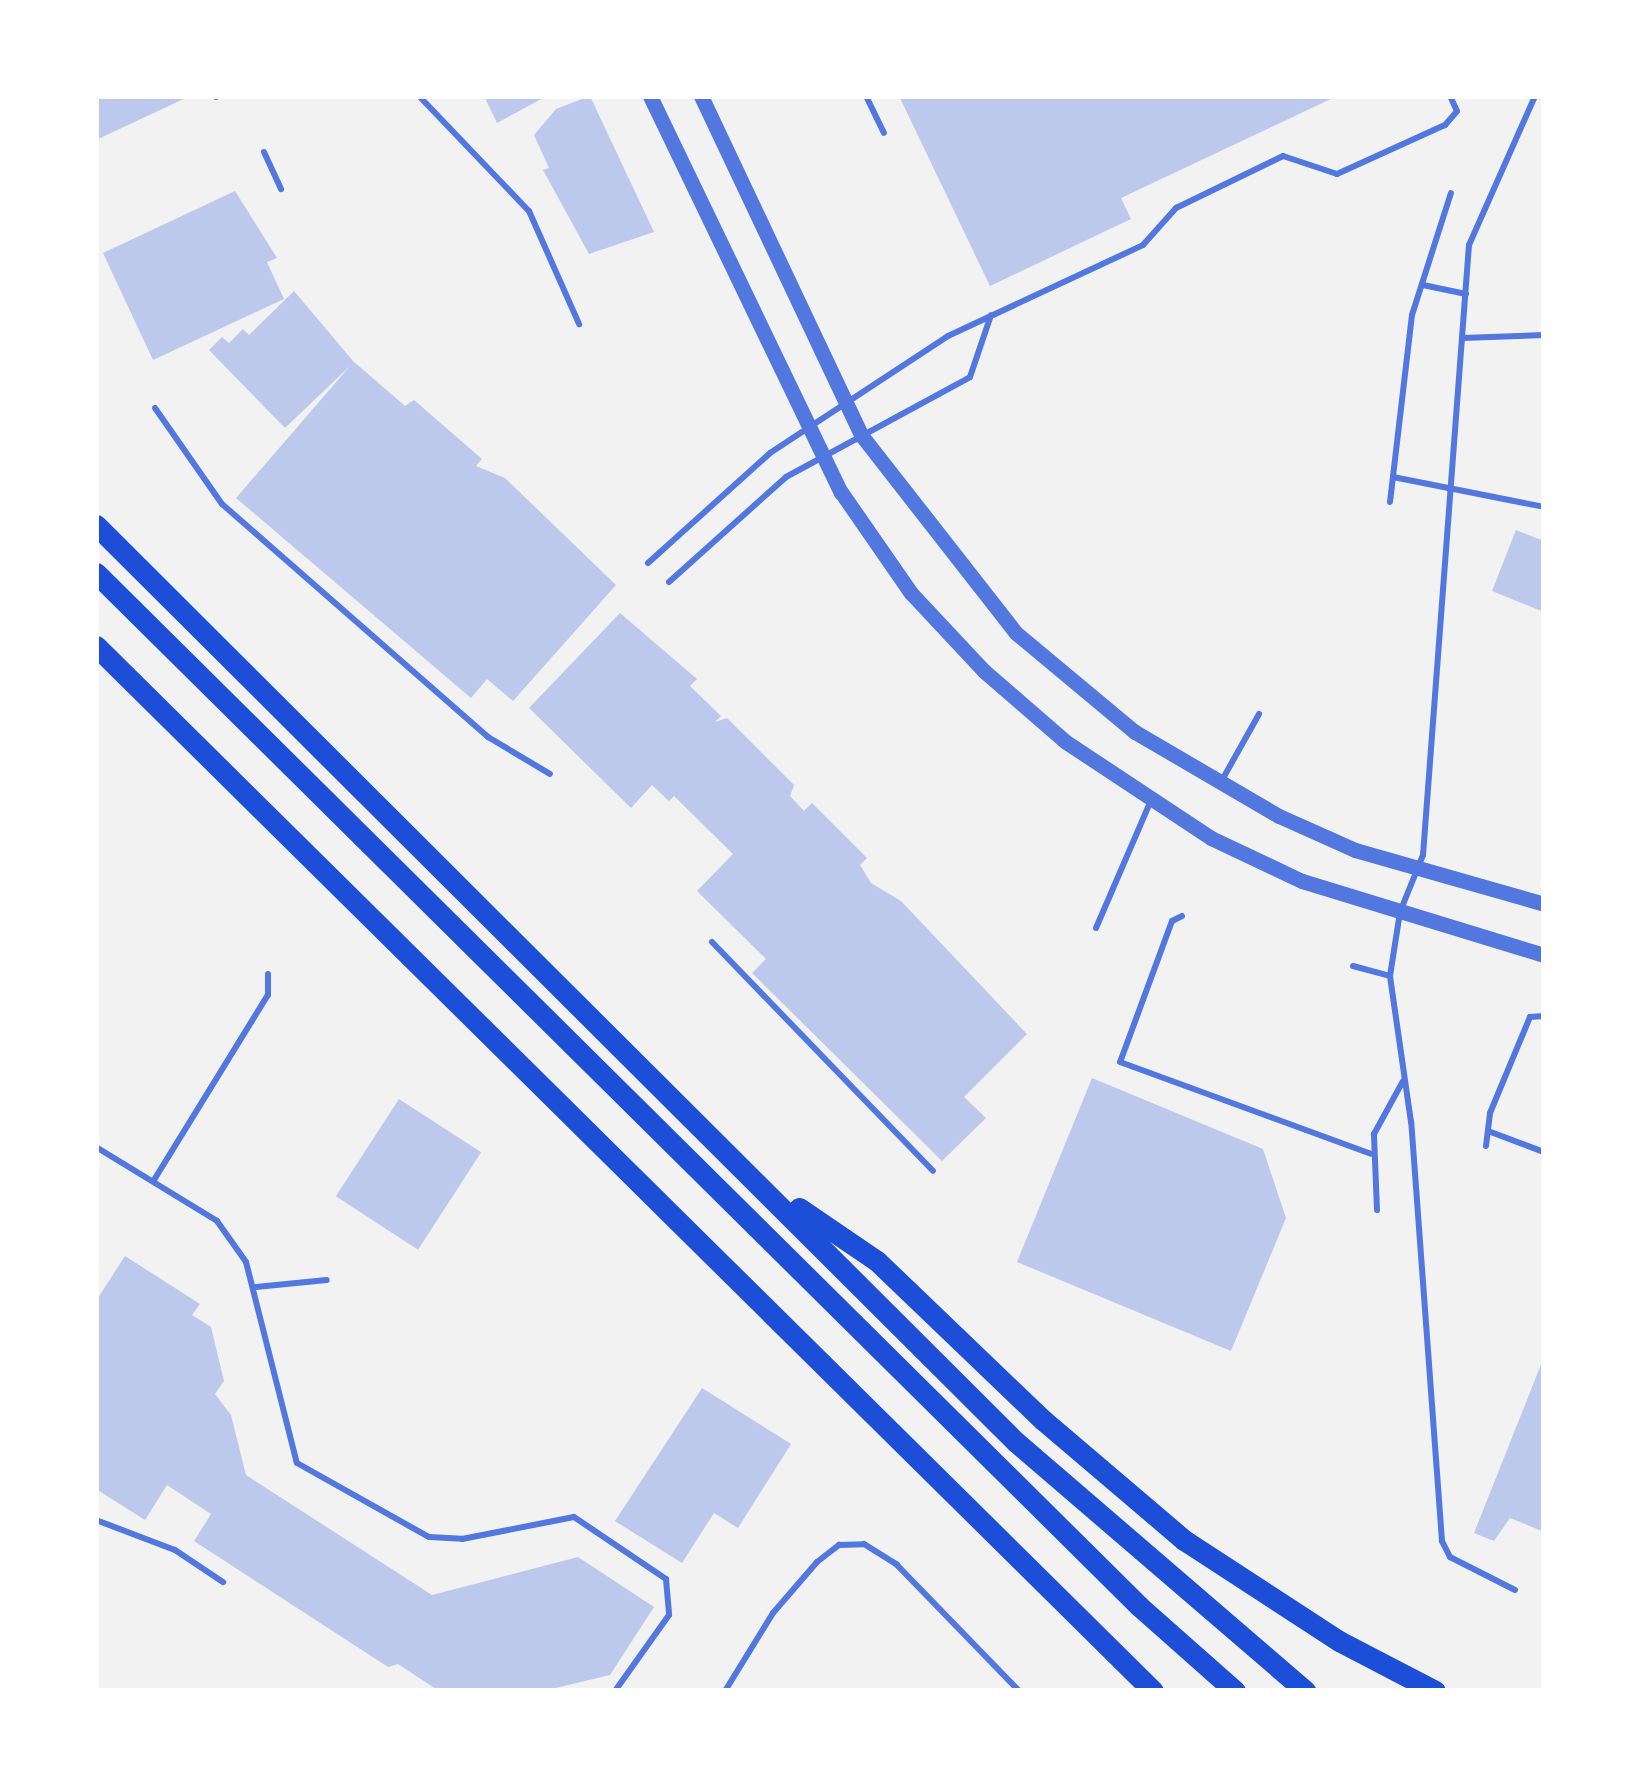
<!DOCTYPE html>
<style>
body{margin:0}
#map{position:relative;width:1640px;height:1787px;overflow:hidden;background:#f2f2f2;font-family:"Public Sans",sans-serif}
div>[style]{position:absolute}
[style*='--x']{left:calc(var(--x)*1px);top:calc(var(--y)*1px);width:calc(var(--w)*1px);rotate:calc(var(--a)*1deg)}
.building>*{inset:0;background:#bdc9ec;transform-origin:0 0}
.service>*{height:6px;margin:-3px;padding:0 3px;transform-origin:3px;border-radius:3px;background:#5277de}
.tertiary>*{height:15px;margin:-7.5px;padding:0 7.5px;transform-origin:7.5px;border-radius:7.5px;background:#5277de}
.motorway>*{height:21px;margin:-10.5px;padding:0 10.5px;transform-origin:10.5px;border-radius:10.5px;background:#1d4ed8}
span{translate:-50% -50%;white-space:nowrap;text-align:center;line-height:1.15;-webkit-text-stroke:10px #fff;paint-order:stroke}
.frame{position:absolute;inset:0;border:99px solid #fff;pointer-events:none}
</style>
<div id="map">
<div class="building">
<div style="clip-path:polygon(96px 96px,190px 96px,96px 140px)"></div>
<div style="clip-path:polygon(484px 96px,547px 96px,497px 123px)"></div>
<div style="clip-path:polygon(590px 96px,654px 232px,589px 254px,543px 170px,549px 168px,534px 135px,556px 109px)"></div>
<div style="clip-path:polygon(899px 96px,1337px 96px,1121px 198px,1131px 219px,990px 286px)"></div>
<div style="clip-path:polygon(235px 191px,277px 258px,267px 262px,284px 299px,153px 360px,103px 253px)"></div>
<div style="clip-path:polygon(294px 291px,353px 361px,405px 406px,414px 400px,482px 459px,476px 466px,505px 478px,616px 585px,513px 701px,487px 679px,471px 698px,236px 498px,350px 366px,285px 428px,209px 350px,222px 337px,229px 343px,243px 329px,249px 335px)"></div>
<div style="clip-path:polygon(1516px 530px,1544px 541px,1544px 612px,1492px 591px)"></div>
<div style="clip-path:polygon(620px 613px,697px 679px,690px 686px,721px 716px,715px 722px,727px 718px,794px 785px,790px 796px,804px 811px,812px 803px,867px 858px,860px 865px,871px 883px,901px 901px,1027px 1034px,964px 1097px,986px 1118px,942px 1161px,752px 973px,766px 959px,697px 891px,733px 854px,674px 796px,669px 801px,652px 785px,631px 808px,529px 708px)"></div>
<div style="clip-path:polygon(1092px 1078px,1263px 1149px,1286px 1218px,1231px 1351px,1017px 1262px)"></div>
<div style="left:399px;top:1099px;width:98px;height:116px;rotate:33deg"></div>
<div style="clip-path:polygon(125px 1256px,200px 1304px,192px 1315px,211px 1327px,224px 1381px,215px 1394px,231px 1415px,246px 1475px,432px 1595px,578px 1557px,654px 1607px,610px 1675px,543px 1691px,439px 1691px,398px 1664px,388px 1667px,194px 1541px,211px 1514px,167px 1485px,145px 1520px,96px 1489px,96px 1301px)"></div>
<div style="clip-path:polygon(1544px 1357px,1544px 1532px,1510px 1518px,1494px 1541px,1474px 1533px)"></div>
<div style="clip-path:polygon(702px 1388px,791px 1444px,738px 1528px,714px 1513px,682px 1563px,615px 1521px)"></div>
</div>
<div class="service">
<div style="--x:216;--y:96;--w:1;--a:90"></div>
<div style="--x:419;--y:96;--w:159;--a:46.3"></div>
<div style="--x:529;--y:211;--w:124;--a:66.1"></div>
<div style="--x:866;--y:96;--w:41;--a:64.1"></div>
<div style="--x:264;--y:152;--w:41;--a:65.3"></div>
<div style="--x:1423;--y:285;--w:44;--a:11.8"></div>
<div style="--x:1462;--y:338;--w:82;--a:-2.1"></div>
<div style="--x:155;--y:408;--w:117;--a:55.1"></div>
<div style="--x:222;--y:504;--w:354;--a:41.2"></div>
<div style="--x:488;--y:737;--w:72;--a:30.8"></div>
<div style="--x:1393;--y:477;--w:154;--a:11.2"></div>
<div style="--x:1390;--y:502;--w:188;--a:-83.3"></div>
<div style="--x:1412;--y:315;--w:128;--a:-72.3"></div>
<div style="--x:648;--y:563;--w:164;--a:-42"></div>
<div style="--x:770;--y:453;--w:213;--a:-33.3"></div>
<div style="--x:948;--y:336;--w:215;--a:-25"></div>
<div style="--x:1143;--y:245;--w:50;--a:-48.3"></div>
<div style="--x:1176;--y:208;--w:119;--a:-25.9"></div>
<div style="--x:1283;--y:156;--w:57;--a:18.4"></div>
<div style="--x:1337;--y:174;--w:119;--a:-24.4"></div>
<div style="--x:1445;--y:125;--w:18;--a:-49"></div>
<div style="--x:1457;--y:111;--w:17;--a:-115"></div>
<div style="--x:669;--y:582;--w:157;--a:-41.9"></div>
<div style="--x:786;--y:477;--w:209;--a:-28.5"></div>
<div style="--x:970;--y:377;--w:65;--a:-71.3"></div>
<div style="--x:1221;--y:782;--w:78;--a:-60.8"></div>
<div style="--x:1182;--y:916;--w:11;--a:153"></div>
<div style="--x:1172;--y:921;--w:150;--a:110.2"></div>
<div style="--x:1120;--y:1062;--w:267;--a:20.1"></div>
<div style="--x:1096;--y:928;--w:139;--a:-66.7"></div>
<div style="--x:712;--y:942;--w:318;--a:46"></div>
<div style="--x:1353;--y:966;--w:38;--a:15"></div>
<div style="--x:1488;--y:1131;--w:60;--a:20.6"></div>
<div style="--x:1486;--y:1146;--w:33;--a:-83"></div>
<div style="--x:1490;--y:1113;--w:104;--a:-67.4"></div>
<div style="--x:1530;--y:1017;--w:14;--a:-4"></div>
<div style="--x:96;--y:1147;--w:142;--a:31.4"></div>
<div style="--x:217;--y:1221;--w:50;--a:54.7"></div>
<div style="--x:246;--y:1262;--w:207;--a:75.8"></div>
<div style="--x:297;--y:1463;--w:151;--a:29.3"></div>
<div style="--x:429;--y:1537;--w:33;--a:3"></div>
<div style="--x:462;--y:1539;--w:114;--a:-11.1"></div>
<div style="--x:574;--y:1517;--w:111;--a:34"></div>
<div style="--x:666;--y:1579;--w:36;--a:85"></div>
<div style="--x:669;--y:1615;--w:93;--a:125.4"></div>
<div style="--x:154;--y:1180;--w:217;--a:-58.4"></div>
<div style="--x:268;--y:995;--w:21;--a:-90"></div>
<div style="--x:1377;--y:1210;--w:76;--a:-92.3"></div>
<div style="--x:1374;--y:1134;--w:60;--a:-61.3"></div>
<div style="--x:256;--y:1287;--w:71;--a:-5.6"></div>
<div style="--x:96;--y:1520;--w:85;--a:20.8"></div>
<div style="--x:175;--y:1550;--w:58;--a:33.7"></div>
<div style="--x:1515;--y:1590;--w:73;--a:-153.1"></div>
<div style="--x:1450;--y:1557;--w:18;--a:-117"></div>
<div style="--x:1442;--y:1541;--w:420;--a:-94.2"></div>
<div style="--x:1411;--y:1122;--w:148;--a:-98.2"></div>
<div style="--x:1390;--y:976;--w:65;--a:-81.1"></div>
<div style="--x:1400;--y:912;--w:61;--a:-68"></div>
<div style="--x:1423;--y:855;--w:612;--a:-85.69"></div>
<div style="--x:1469;--y:245;--w:163;--a:-66.1"></div>
<div style="--x:725;--y:1691;--w:92;--a:-58.4"></div>
<div style="--x:773;--y:1613;--w:67;--a:-49.2"></div>
<div style="--x:817;--y:1562;--w:28;--a:-38"></div>
<div style="--x:839;--y:1545;--w:25;--a:-2"></div>
<div style="--x:864;--y:1544;--w:39;--a:32"></div>
<div style="--x:897;--y:1565;--w:175;--a:45.9"></div>
</div>
<div class="tertiary">
<div style="--x:650;--y:96;--w:440;--a:64.3"></div>
<div style="--x:841;--y:492;--w:123;--a:55.3"></div>
<div style="--x:911;--y:593;--w:107;--a:46.9"></div>
<div style="--x:984;--y:671;--w:108;--a:40.9"></div>
<div style="--x:1066;--y:742;--w:174;--a:33.5"></div>
<div style="--x:1211;--y:838;--w:101;--a:25.3"></div>
<div style="--x:1302;--y:881;--w:253;--a:17"></div>
<div style="--x:701;--y:96;--w:376;--a:64.7"></div>
<div style="--x:862;--y:436;--w:250;--a:52"></div>
<div style="--x:1016;--y:633;--w:155;--a:39.8"></div>
<div style="--x:1135;--y:732;--w:167;--a:30.3"></div>
<div style="--x:1279;--y:816;--w:83;--a:24.1"></div>
<div style="--x:1355;--y:850;--w:197;--a:15.9"></div>
</div>
<div class="motorway">
<div style="--x:96;--y:525;--w:1299;--a:44.91"></div>
<div style="--x:1016;--y:1442;--w:382;--a:40.7"></div>
<div style="--x:96;--y:573;--w:1468;--a:44.72"></div>
<div style="--x:1139;--y:1606;--w:128;--a:41.5"></div>
<div style="--x:96;--y:646;--w:1486;--a:44.67"></div>
<div style="--x:799;--y:1208;--w:94;--a:34.2"></div>
<div style="--x:877;--y:1261;--w:230;--a:43.8"></div>
<div style="--x:1043;--y:1420;--w:185;--a:40.4"></div>
<div style="--x:1184;--y:1540;--w:185;--a:33.1"></div>
<div style="--x:1339;--y:1641;--w:108;--a:27.5"></div>
</div>
<div class="frame"></div>
</div>
